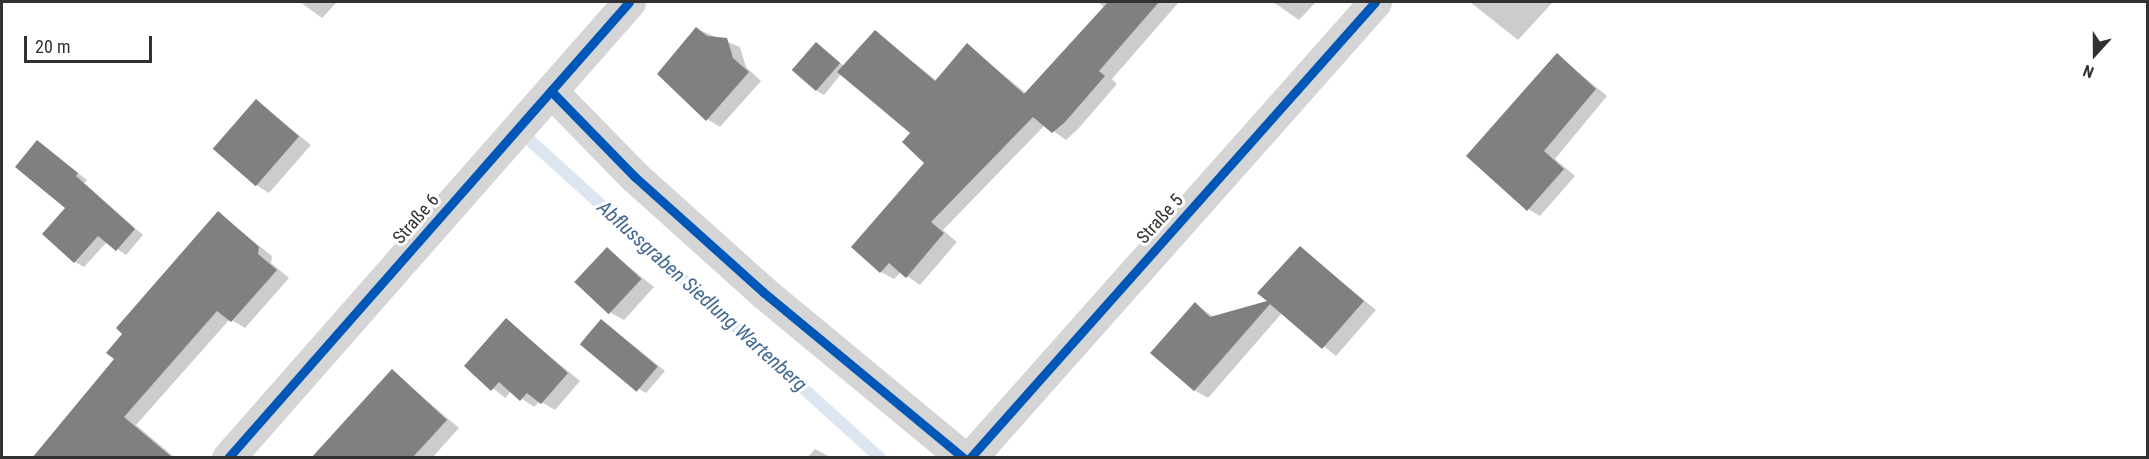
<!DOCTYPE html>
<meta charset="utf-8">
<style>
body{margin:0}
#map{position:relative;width:2149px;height:459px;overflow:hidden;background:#fff;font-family:"Roboto Condensed",sans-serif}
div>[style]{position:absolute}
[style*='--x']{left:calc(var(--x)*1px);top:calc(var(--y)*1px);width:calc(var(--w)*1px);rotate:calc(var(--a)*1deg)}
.shadow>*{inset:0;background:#0003}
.stream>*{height:12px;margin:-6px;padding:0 6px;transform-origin:6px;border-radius:6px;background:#dce6f1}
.building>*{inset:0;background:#808080;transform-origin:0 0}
.minor>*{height:33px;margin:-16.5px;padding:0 16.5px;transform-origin:16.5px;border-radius:16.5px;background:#d5d5d5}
.cycleway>*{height:9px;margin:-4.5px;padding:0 4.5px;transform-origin:4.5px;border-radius:4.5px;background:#0057b8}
span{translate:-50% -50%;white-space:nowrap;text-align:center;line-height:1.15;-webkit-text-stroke:6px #fff;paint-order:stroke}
.street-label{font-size:18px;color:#313131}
.water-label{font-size:20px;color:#426790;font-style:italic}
.frame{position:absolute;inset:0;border:3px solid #313131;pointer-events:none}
.north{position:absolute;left:2065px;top:24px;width:60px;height:60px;-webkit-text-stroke:4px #fff;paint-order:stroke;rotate:201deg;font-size:16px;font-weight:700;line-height:24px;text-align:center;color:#313131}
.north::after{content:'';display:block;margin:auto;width:21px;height:27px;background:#313131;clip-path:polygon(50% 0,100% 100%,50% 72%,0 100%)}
.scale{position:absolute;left:24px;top:36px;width:128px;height:27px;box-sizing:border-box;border:3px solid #313131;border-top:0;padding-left:8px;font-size:18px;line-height:21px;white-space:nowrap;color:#313131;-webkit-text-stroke:4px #fff;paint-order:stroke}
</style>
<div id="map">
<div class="shadow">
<div style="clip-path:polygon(300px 2px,337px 2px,322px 18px)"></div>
<div style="clip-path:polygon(1098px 2px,1179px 2px,1112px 79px,1117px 84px,1078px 129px,1066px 140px,1045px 125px,943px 230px,957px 242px,920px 285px,901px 272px,894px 279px,881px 272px,926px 163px,912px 133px,842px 73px,824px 95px,817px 91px,817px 44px,844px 66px,875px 32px,937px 81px,967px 45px,1027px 94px,1104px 7px)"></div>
<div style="clip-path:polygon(1273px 2px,1316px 2px,1299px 20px)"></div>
<div style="clip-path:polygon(1470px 2px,1553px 2px,1518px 40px)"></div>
<div style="clip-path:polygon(697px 29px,740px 47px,746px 67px,761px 81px,720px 127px,707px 119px)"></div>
<div style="clip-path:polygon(1557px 55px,1607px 96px,1555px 159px,1575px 176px,1540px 216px,1528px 209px)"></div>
<div style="clip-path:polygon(257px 101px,311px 145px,269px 193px,256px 185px)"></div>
<div style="clip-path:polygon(38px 142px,87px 180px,84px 183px,143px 235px,126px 255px,107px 242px,84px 267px,75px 262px,67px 208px)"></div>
<div style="clip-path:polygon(218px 213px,272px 256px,271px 263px,289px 278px,245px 328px,230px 319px,136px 425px,173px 456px,48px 458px)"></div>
<div style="clip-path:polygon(1300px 248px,1376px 310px,1336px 356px,1282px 313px,1208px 398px,1194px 390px,1195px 304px,1214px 317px,1270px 302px)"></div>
<div style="clip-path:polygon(607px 249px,654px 287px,624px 320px,611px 313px)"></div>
<div style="clip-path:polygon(506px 320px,580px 381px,555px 410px,540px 401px,534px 407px,511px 391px,505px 398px,466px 366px)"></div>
<div style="clip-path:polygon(608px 325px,665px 371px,646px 393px,639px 389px)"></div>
<div style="clip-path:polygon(392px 371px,459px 428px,432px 458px,314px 458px)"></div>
<div style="clip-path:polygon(815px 449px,828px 456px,829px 458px,807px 458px)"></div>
</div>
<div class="stream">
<div style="--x:524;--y:135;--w:481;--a:42.2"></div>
</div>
<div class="building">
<div style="clip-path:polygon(1108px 2px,1159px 2px,1099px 71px,1105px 76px,1065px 122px,1052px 133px,1033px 117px,931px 222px,944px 233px,906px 278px,889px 263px,880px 273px,851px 247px,924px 163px,902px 142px,910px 133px,837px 72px,875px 30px,935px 81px,967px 43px,1024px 94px)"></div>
<div style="clip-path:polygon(696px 27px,707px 36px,727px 38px,733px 58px,749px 72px,706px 121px,657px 74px)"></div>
<div style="left:816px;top:42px;width:32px;height:37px;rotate:41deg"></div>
<div style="clip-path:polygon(1557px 53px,1596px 89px,1544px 151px,1564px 169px,1527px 211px,1466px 156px)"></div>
<div style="left:256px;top:99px;width:57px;height:66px;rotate:41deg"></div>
<div style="clip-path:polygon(37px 140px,78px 173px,76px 176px,135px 229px,116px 251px,98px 236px,74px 263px,42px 234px,65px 208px,15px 167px)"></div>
<div style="clip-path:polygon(218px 211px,259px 247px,258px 254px,277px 270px,231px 322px,217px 311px,124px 417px,173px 458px,32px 458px,114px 359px,106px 353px,122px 334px,116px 328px)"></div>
<div style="clip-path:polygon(1300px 246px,1364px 301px,1322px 349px,1270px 304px,1194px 391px,1150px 353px,1195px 302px,1210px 317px,1267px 301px,1257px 293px)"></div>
<div style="left:607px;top:247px;width:47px;height:48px;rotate:43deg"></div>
<div style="clip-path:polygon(506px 318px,568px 373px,541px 404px,527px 393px,520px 401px,499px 382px,491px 391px,464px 366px)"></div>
<div style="left:601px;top:319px;width:74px;height:33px;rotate:40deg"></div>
<div style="clip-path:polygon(392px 369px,447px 420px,412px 458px,311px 458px)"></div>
</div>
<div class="minor">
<div style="--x:551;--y:91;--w:120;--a:45.7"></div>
<div style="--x:635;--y:177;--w:172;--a:41.9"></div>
<div style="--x:763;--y:292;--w:261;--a:39.6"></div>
<div style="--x:228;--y:458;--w:607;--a:-48.67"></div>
<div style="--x:970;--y:458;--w:610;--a:-48.39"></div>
</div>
<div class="cycleway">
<div style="--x:551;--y:91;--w:120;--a:45.7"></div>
<div style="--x:635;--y:177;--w:172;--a:41.9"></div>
<div style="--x:763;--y:292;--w:261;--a:39.6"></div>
<div style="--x:228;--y:458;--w:607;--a:-48.67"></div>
<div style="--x:970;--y:458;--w:610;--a:-48.39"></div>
</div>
<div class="street-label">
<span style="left:416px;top:219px;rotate:-49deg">Straße 6</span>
<span style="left:1160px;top:219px;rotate:-48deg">Straße 5</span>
</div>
<div class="water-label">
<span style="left:702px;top:296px;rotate:42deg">Abflussgraben Siedlung Wartenberg</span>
</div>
<div class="frame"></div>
<div class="north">N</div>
<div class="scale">20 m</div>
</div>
